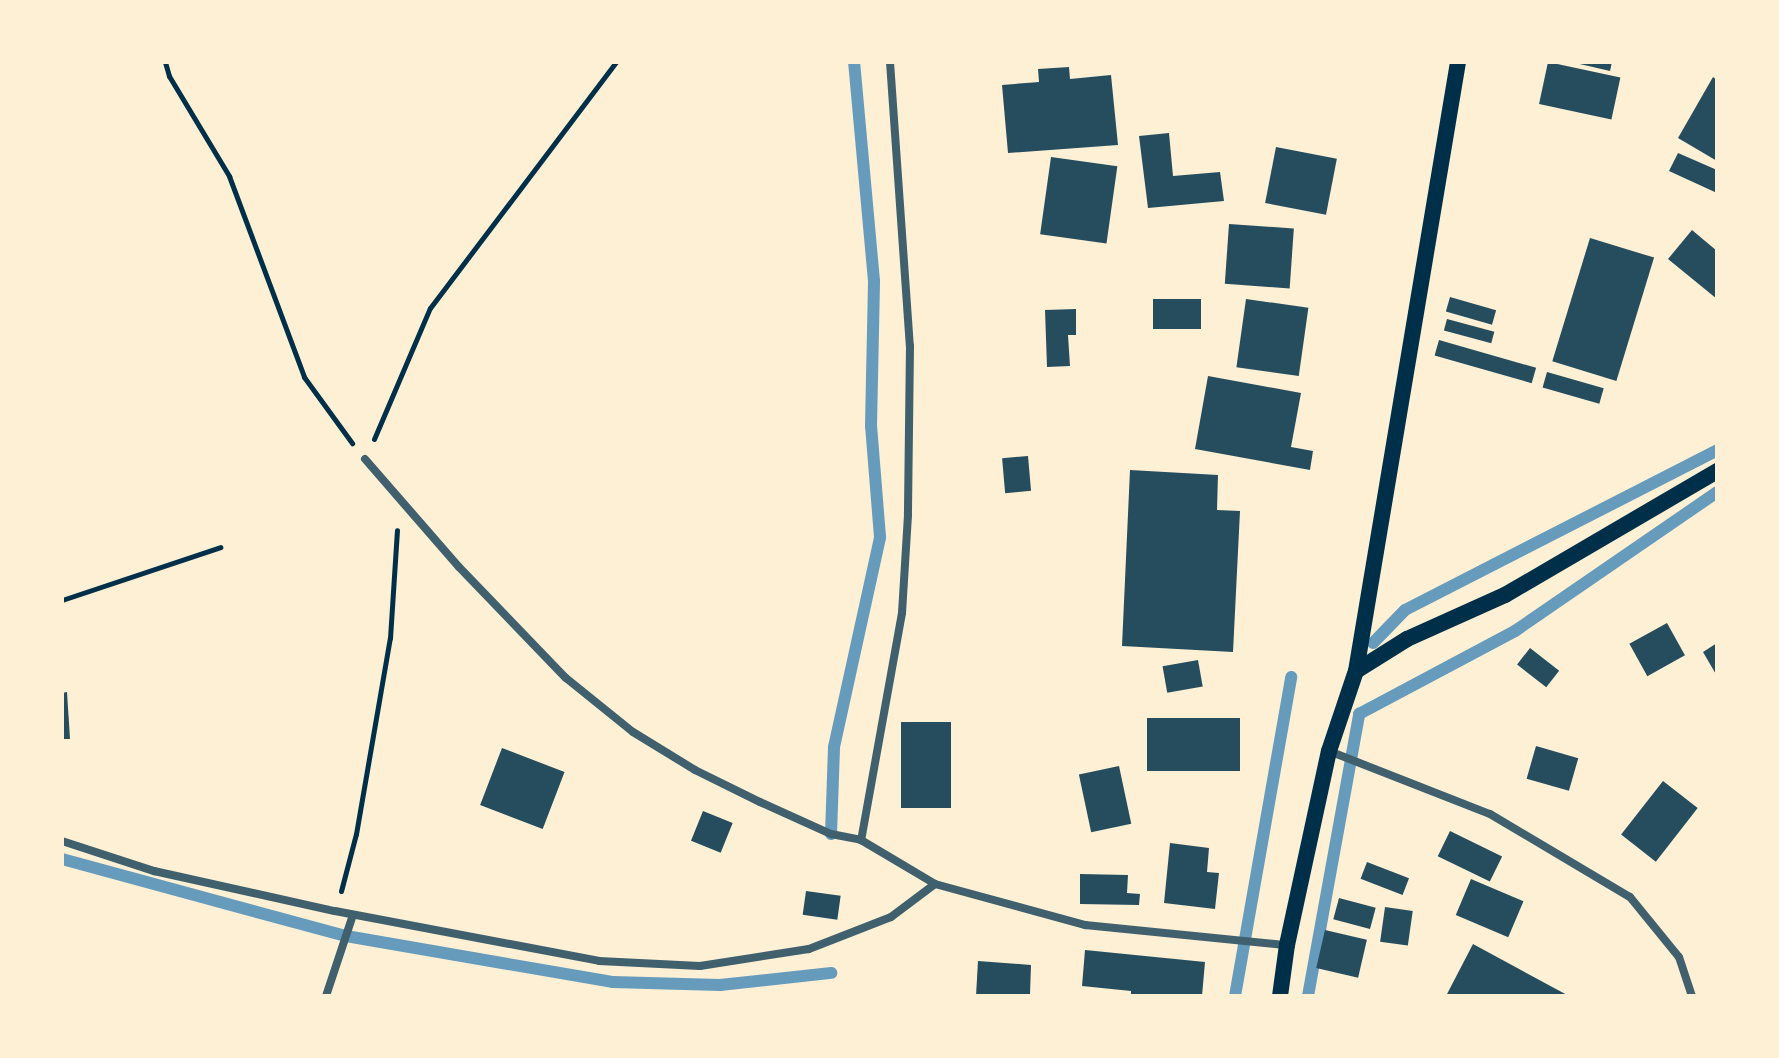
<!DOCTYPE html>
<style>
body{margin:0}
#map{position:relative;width:1779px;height:1058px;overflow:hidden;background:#fdf0d5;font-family:Signika,sans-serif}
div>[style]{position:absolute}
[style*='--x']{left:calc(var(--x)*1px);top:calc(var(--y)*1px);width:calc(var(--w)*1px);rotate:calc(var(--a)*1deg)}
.stream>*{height:12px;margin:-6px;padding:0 6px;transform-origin:6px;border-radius:6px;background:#669bbc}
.building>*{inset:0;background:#264d5e;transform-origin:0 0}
.path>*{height:5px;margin:-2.5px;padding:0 2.5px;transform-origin:2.5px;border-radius:2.5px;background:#003049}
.minor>*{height:8px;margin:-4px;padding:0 4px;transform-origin:4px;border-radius:4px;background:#3f606c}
.secondary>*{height:16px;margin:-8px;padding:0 8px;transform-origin:8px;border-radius:8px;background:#003049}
span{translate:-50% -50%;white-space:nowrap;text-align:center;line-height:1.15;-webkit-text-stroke:6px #fdf0d5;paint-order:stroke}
.frame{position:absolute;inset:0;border:64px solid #fdf0d5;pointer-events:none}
</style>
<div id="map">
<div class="stream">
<div style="--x:1373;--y:643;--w:46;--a:-45.9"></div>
<div style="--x:1405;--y:610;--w:351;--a:-27.1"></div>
<div style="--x:831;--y:834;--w:87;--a:-88"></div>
<div style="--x:834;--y:747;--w:215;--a:-77.6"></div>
<div style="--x:880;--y:537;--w:111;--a:-94.6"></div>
<div style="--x:871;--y:426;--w:145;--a:-88.8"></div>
<div style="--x:874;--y:281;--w:220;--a:-95.2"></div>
<div style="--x:62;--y:859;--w:294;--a:15.2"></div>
<div style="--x:346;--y:936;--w:270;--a:9.8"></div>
<div style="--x:612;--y:982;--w:108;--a:1.6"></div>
<div style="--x:720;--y:985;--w:112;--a:-6.2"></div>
<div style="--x:1235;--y:996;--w:324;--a:-80"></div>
<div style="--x:1308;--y:996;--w:287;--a:-79.7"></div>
<div style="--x:1359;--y:714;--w:177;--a:-28"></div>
<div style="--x:1515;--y:631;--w:245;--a:-34.5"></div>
</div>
<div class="building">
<div style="left:1548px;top:62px;width:74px;height:43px;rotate:12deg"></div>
<div style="clip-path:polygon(1571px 62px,1612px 62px,1610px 71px)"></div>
<div style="clip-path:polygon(1069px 67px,1070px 79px,1111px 75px,1118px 145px,1008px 153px,1002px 85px,1039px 82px,1038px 69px)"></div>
<div style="clip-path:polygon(1713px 77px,1717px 80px,1717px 161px,1678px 138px)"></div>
<div style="clip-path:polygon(1169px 133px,1173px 176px,1220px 172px,1224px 201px,1148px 208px,1139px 136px)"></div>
<div style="left:1276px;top:147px;width:62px;height:57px;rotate:11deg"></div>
<div style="clip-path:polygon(1678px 153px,1717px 170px,1717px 193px,1669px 171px)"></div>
<div style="left:1051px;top:157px;width:67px;height:78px;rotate:8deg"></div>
<div style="left:1229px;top:224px;width:65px;height:60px;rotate:4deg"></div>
<div style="clip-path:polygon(1692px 230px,1717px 251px,1717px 299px,1668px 259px)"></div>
<div style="left:1590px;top:238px;width:67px;height:129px;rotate:17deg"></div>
<div style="left:1450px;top:297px;width:48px;height:15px;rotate:16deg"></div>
<div style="left:1153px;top:299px;width:48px;height:30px"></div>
<div style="left:1246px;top:299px;width:63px;height:69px;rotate:8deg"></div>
<div style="clip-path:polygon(1076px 309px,1076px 335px,1068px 335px,1070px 366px,1047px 367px,1045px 310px)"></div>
<div style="left:1447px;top:319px;width:49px;height:12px;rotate:15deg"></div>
<div style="left:1439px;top:340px;width:101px;height:16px;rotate:16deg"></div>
<div style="left:1547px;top:372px;width:59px;height:16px;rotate:16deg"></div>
<div style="clip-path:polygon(1208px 376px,1301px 393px,1291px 447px,1313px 451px,1310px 470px,1195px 449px)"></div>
<div style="left:1028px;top:456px;width:35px;height:26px;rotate:85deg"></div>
<div style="clip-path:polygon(1130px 470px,1218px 475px,1217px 510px,1240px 511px,1233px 652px,1122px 646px)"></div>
<div style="left:1667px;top:623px;width:37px;height:43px;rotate:61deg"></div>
<div style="clip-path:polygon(1717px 643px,1717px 676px,1703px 652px)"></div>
<div style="left:1530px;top:648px;width:37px;height:21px;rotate:38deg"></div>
<div style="left:1198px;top:660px;width:27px;height:36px;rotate:80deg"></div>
<div style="clip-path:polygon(67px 692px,70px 739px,62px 739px,62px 693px)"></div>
<div style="left:1147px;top:718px;width:93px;height:53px"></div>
<div style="left:901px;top:722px;width:50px;height:86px"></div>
<div style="left:1536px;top:746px;width:44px;height:34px;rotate:16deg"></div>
<div style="left:502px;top:748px;width:67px;height:61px;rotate:21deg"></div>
<div style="left:1119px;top:766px;width:59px;height:41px;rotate:78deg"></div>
<div style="left:1663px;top:781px;width:44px;height:68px;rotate:38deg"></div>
<div style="left:703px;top:811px;width:32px;height:32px;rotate:22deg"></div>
<div style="left:1450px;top:831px;width:58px;height:28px;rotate:26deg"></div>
<div style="clip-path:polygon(1170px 843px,1209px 848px,1207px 872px,1219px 873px,1215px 909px,1164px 903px)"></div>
<div style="left:1367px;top:862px;width:45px;height:18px;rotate:21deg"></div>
<div style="clip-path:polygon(1080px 874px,1128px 875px,1127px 893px,1140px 894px,1139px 905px,1080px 904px)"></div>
<div style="left:1471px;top:879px;width:57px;height:39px;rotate:23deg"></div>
<div style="left:806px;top:891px;width:35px;height:24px;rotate:8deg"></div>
<div style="left:1339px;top:898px;width:38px;height:22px;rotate:15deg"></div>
<div style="left:1385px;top:907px;width:28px;height:35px;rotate:8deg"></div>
<div style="left:1325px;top:930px;width:43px;height:39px;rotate:13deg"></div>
<div style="clip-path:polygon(1473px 944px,1569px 996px,1446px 996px)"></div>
<div style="clip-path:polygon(1085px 950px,1205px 962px,1202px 996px,1131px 996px,1131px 991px,1082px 986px)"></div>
<div style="clip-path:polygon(978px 961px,1031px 965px,1030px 994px,976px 996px)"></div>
</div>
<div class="path">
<div style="--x:165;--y:62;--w:15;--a:74"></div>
<div style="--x:169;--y:76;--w:117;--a:59"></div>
<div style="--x:229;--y:176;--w:215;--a:69.5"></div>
<div style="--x:304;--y:377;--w:82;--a:54"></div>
<div style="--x:374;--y:439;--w:142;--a:-66.9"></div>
<div style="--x:430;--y:308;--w:308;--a:-52.9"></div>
<div style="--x:62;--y:600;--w:167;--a:-18.5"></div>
<div style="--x:341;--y:891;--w:59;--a:-75.3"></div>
<div style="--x:356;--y:834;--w:199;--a:-80.2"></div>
<div style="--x:390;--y:638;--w:108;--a:-86.3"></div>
</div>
<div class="minor">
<div style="--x:890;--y:62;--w:285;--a:86"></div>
<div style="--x:910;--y:346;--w:169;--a:90.7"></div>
<div style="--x:908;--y:515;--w:98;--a:93.5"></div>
<div style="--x:902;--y:613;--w:231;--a:100.2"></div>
<div style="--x:861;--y:840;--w:86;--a:30.7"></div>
<div style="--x:935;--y:884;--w:156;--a:15.3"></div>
<div style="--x:1085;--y:925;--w:203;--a:5.7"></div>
<div style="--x:365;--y:459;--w:143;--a:49"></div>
<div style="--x:459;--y:567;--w:154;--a:46.1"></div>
<div style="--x:566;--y:678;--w:86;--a:38.9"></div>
<div style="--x:633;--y:732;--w:73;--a:31.5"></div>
<div style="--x:695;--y:770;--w:72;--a:26.2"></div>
<div style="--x:760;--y:802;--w:78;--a:24.3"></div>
<div style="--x:831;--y:834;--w:31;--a:11"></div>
<div style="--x:1329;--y:751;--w:173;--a:21.4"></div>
<div style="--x:1490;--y:814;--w:163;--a:30.7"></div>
<div style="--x:1630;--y:897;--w:77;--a:50.8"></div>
<div style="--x:1679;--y:957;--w:41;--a:71.6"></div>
<div style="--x:62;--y:841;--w:97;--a:18.1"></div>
<div style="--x:154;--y:871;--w:185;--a:12.5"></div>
<div style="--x:335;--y:911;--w:269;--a:10.7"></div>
<div style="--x:599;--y:961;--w:101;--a:2.8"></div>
<div style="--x:700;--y:966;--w:110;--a:-8.9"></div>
<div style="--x:809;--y:949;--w:88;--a:-21.3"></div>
<div style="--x:891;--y:917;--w:55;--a:-36.9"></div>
<div style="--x:326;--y:996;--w:85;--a:-71.6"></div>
</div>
<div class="secondary">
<div style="--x:1356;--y:671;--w:60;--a:-32.1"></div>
<div style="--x:1407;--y:639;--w:107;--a:-24.2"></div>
<div style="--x:1505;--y:595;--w:246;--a:-30.3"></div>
<div style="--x:1280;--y:996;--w:51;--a:-82.2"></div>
<div style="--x:1287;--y:945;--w:198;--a:-77.8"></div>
<div style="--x:1329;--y:751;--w:84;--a:-71.4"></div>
<div style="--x:1356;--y:671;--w:617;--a:-80.49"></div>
</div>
<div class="frame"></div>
</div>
